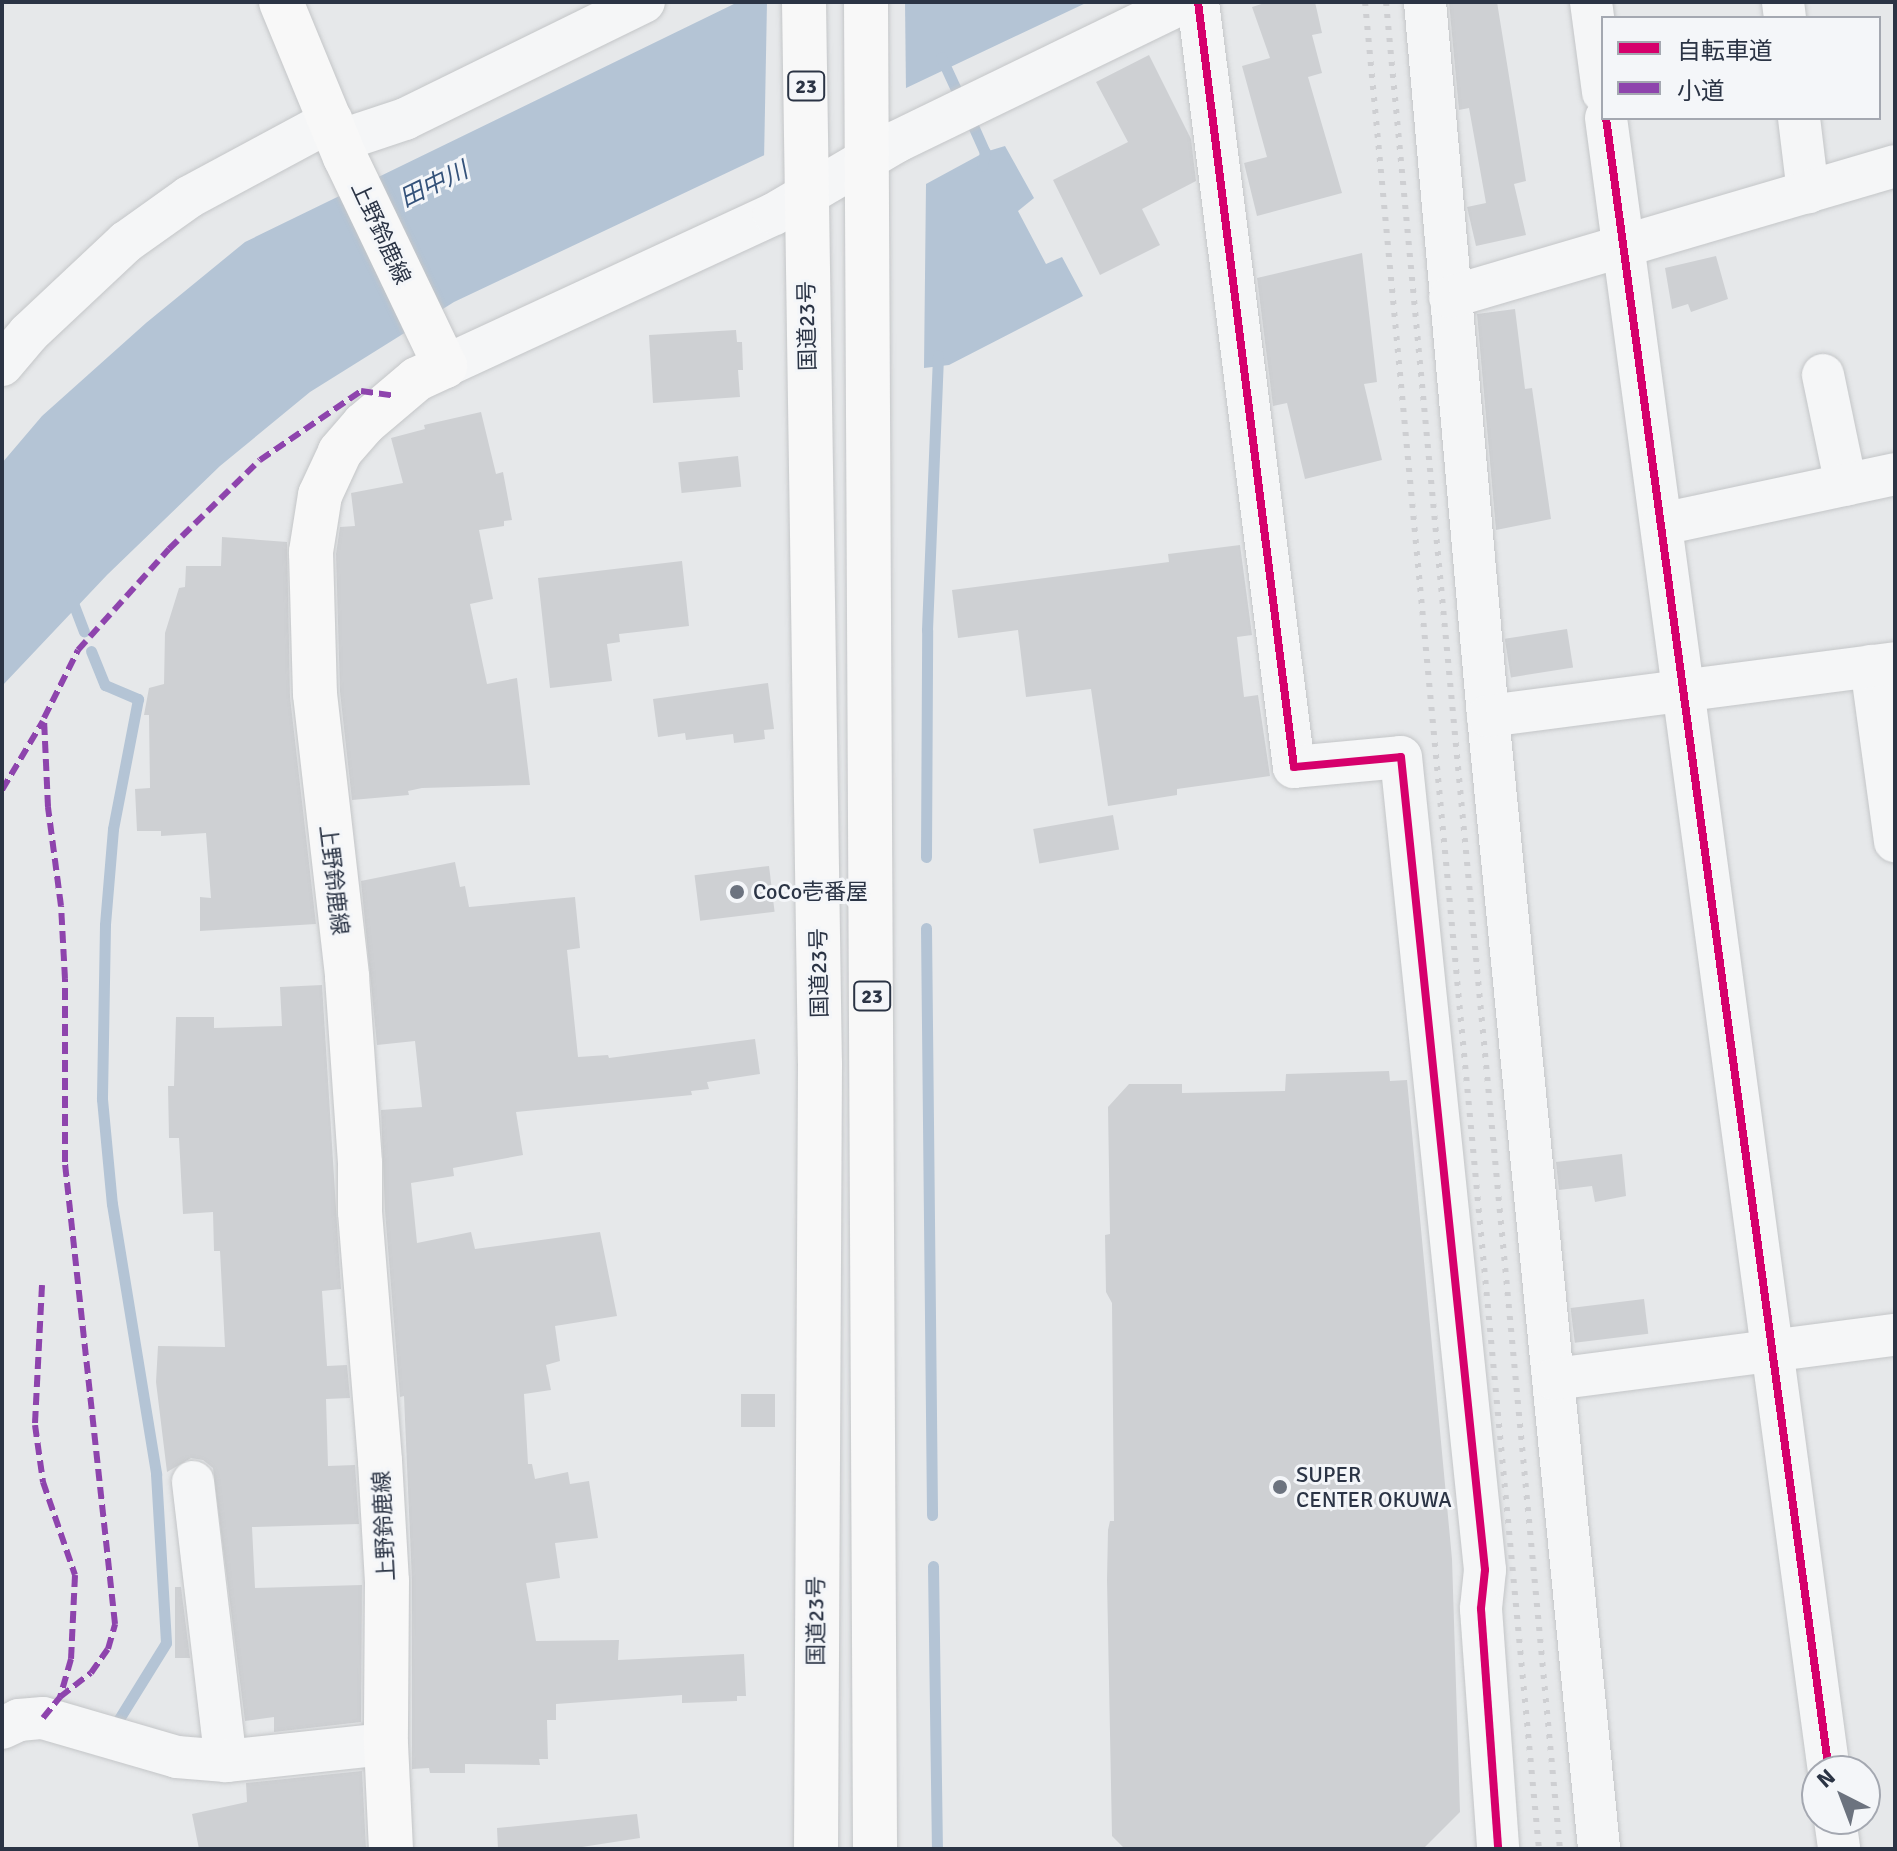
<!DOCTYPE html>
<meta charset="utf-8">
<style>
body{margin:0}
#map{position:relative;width:1897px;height:1851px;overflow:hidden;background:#e6e8ea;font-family:Signika,"Noto Sans JP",sans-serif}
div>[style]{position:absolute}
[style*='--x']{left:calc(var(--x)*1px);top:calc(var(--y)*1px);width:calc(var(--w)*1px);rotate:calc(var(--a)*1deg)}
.water>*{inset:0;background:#b4c4d5}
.pier>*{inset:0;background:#e6e8ea}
.stream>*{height:11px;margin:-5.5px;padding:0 5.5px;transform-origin:5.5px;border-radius:5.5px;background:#b4c4d5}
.building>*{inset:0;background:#ced0d3;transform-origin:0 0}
.roads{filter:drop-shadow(0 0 2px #c4c6c8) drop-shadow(0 0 2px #c4c6c8)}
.minor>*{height:42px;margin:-21px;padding:0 21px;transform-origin:21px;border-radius:21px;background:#f5f6f7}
.major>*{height:44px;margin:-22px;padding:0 22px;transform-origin:22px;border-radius:22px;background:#f8f8f8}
.highway>*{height:44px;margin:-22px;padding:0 22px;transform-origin:22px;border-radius:22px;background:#f8f8f8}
.rail>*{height:6px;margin-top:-3px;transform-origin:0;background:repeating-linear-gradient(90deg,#cecfd2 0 4px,transparent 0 12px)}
.quiet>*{height:6px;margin-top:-3px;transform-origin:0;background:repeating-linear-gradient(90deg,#8e44ad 0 12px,transparent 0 18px)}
.cycleway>*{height:8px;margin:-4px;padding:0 4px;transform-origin:4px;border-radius:4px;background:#d6006c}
.dots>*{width:22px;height:22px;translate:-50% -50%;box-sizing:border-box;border:4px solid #f4f6f9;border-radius:50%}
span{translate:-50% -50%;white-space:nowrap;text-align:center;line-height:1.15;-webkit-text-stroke:6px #f4f6f9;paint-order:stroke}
.shield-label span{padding:2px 6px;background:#f4f6f9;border:2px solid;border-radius:6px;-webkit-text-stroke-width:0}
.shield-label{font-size:20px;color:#2b3445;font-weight:700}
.street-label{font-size:22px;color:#2b3445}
.poi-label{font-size:22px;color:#2b3445}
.left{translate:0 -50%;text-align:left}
.water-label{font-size:24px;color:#34527a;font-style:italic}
.frame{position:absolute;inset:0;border:4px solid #2b3445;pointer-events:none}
.legend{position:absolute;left:1601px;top:16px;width:280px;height:104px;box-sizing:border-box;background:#f4f6f9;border:2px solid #a4a8b1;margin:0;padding:10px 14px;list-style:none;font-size:24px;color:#2b3445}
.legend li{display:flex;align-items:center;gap:16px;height:40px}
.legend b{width:40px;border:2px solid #a4a8b1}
.north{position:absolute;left:1801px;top:1755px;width:80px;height:80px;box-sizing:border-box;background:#f4f6f9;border:2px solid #a4a8b1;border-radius:50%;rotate:318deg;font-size:22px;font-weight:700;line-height:32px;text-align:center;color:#2b3445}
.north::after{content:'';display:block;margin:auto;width:28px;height:36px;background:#6c737f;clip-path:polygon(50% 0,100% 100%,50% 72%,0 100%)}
</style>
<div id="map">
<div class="water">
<div style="clip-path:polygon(738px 2px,1088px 2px,454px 302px,310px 392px,220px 466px,107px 575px,2px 686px,2px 463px,42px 416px,146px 323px,245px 242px)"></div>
<div style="clip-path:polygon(1005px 146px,1034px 198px,1018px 211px,1046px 264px,1062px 257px,1083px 296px,949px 365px,924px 368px,926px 184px,985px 152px)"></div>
</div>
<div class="pier">
<div style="clip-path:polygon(767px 2px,905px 2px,906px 93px,764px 161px)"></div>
</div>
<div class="stream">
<div style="--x:941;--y:57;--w:43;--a:65.2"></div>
<div style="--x:970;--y:119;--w:36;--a:66"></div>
<div style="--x:985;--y:152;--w:14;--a:102"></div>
<div style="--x:70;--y:595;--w:39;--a:69"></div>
<div style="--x:91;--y:651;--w:37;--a:68"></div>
<div style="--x:105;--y:685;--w:36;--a:23"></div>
<div style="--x:138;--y:699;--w:132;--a:100.9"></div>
<div style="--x:113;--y:829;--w:96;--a:94.8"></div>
<div style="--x:105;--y:925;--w:174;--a:91"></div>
<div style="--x:102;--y:1099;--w:105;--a:84.6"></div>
<div style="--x:112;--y:1204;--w:274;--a:80.7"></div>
<div style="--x:156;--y:1474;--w:169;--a:86.6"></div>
<div style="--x:166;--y:1643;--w:93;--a:121.8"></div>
<div style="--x:926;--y:857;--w:227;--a:-89.7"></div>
<div style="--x:927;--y:630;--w:275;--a:-87.7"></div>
<div style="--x:926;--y:928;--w:587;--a:89.41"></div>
<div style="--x:933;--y:1566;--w:283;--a:89.2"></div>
</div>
<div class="building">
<div style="clip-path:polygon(1268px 2px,1315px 2px,1322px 33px,1312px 35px,1322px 73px,1308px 77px,1342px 193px,1257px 216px,1244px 163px,1267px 157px,1242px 66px,1270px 58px,1252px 7px)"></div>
<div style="clip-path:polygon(1449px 2px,1497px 2px,1526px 181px,1514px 184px,1526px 235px,1476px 246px,1467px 207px,1486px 203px,1469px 108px,1459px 110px)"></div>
<div style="clip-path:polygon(1149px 55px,1191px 139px,1196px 181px,1142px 209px,1160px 245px,1100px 275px,1053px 180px,1128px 142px,1096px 82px)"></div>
<div style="clip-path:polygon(1362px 253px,1377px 382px,1364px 384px,1382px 460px,1305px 479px,1287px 403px,1273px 406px,1257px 278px)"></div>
<div style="clip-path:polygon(1716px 256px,1728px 299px,1691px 312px,1688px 304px,1672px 309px,1665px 268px)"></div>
<div style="clip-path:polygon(1515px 309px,1525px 389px,1532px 388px,1551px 519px,1496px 530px,1477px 314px)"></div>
<div style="clip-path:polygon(736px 330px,737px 342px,742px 342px,743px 370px,738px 370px,740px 397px,653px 403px,649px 335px)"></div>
<div style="clip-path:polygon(481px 412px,496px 474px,503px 472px,512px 520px,504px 521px,504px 526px,479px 530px,493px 599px,470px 604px,487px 684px,517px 678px,530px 785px,422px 788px,408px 791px,409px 795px,352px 800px,340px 692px,336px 554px,340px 527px,355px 526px,351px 493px,403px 483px,391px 438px,425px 429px,424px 425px)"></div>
<div style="left:738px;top:456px;width:31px;height:60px;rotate:84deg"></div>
<div style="clip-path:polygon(222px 537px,287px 542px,290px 697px,316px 924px,200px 931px,200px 897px,211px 898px,206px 833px,161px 836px,161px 831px,137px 831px,135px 789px,150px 788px,149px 715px,144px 715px,149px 688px,164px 684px,165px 633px,179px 588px,185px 587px,186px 566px,221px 566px)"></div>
<div style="clip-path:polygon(1240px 545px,1252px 635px,1237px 637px,1244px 697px,1258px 695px,1270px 776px,1177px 789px,1177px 795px,1108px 806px,1091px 689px,1026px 697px,1018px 630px,958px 638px,952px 590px,1169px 562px,1168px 554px)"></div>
<div style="clip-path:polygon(682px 561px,689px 626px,619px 634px,620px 642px,607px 644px,612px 681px,550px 688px,538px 578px)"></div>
<div style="left:1567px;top:629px;width:39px;height:63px;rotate:81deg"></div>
<div style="clip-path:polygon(768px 683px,774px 729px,764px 730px,765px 739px,734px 743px,733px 734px,686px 740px,685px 733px,658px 737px,653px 699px)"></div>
<div style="left:1113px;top:815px;width:35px;height:81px;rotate:80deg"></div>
<div style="clip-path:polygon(455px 862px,460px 887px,465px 886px,469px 907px,575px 897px,580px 948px,567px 950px,578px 1057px,608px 1055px,609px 1058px,755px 1039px,760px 1074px,707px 1082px,709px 1089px,691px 1091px,692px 1095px,516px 1112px,523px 1155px,453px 1168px,454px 1176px,411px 1183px,417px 1243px,471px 1232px,475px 1249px,600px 1232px,617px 1316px,555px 1326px,560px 1361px,546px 1365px,551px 1390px,524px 1394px,528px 1464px,532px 1464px,535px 1479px,568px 1472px,570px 1484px,589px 1481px,598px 1538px,555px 1543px,560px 1578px,526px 1583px,536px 1641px,619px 1640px,618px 1660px,744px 1654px,746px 1696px,737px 1696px,737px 1701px,682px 1703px,682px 1695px,556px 1704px,556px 1720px,547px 1720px,548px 1759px,539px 1759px,540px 1765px,465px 1764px,465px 1773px,430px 1773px,429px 1768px,412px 1769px,412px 1581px,404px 1396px,400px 1397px,385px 1211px,381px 1110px,422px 1107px,415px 1041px,377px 1045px,361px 881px)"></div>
<div style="left:769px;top:866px;width:46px;height:75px;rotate:83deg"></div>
<div style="clip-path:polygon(322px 985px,341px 1289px,322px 1291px,327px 1366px,347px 1365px,350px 1398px,326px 1399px,328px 1466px,355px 1465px,359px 1524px,252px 1527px,255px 1588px,362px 1585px,361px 1722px,274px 1732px,274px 1717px,245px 1721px,213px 1468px,203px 1460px,191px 1458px,167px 1472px,156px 1382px,158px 1346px,225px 1347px,220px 1251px,214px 1251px,213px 1212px,183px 1214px,179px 1138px,169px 1138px,168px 1086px,174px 1086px,176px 1017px,214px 1017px,214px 1028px,282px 1026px,280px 987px)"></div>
<div style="clip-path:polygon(1389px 1071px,1390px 1081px,1407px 1080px,1452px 1559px,1460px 1812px,1423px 1849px,1125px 1849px,1112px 1836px,1107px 1580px,1108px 1530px,1110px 1521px,1114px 1521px,1112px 1303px,1106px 1292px,1105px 1235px,1110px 1234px,1108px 1107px,1129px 1084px,1182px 1084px,1182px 1093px,1285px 1091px,1286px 1074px)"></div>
<div style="clip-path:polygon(1622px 1154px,1626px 1196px,1595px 1202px,1592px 1186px,1559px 1190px,1556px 1162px)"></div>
<div style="left:1644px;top:1299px;width:35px;height:74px;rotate:83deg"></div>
<div style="left:741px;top:1394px;width:34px;height:33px"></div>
<div style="clip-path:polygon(175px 1587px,181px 1587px,190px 1658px,175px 1658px)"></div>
<div style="clip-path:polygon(362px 1771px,366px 1849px,199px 1849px,192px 1814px,247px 1802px,246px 1783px)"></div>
<div style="clip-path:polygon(637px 1814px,640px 1838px,569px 1849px,498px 1849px,497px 1828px)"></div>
</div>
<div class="roads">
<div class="minor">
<div style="--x:1198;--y:2;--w:771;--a:82.85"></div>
<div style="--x:1294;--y:767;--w:107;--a:-5.3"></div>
<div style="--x:1401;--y:757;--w:817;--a:84.1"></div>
<div style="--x:1485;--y:1570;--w:39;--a:96"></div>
<div style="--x:1481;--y:1609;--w:241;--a:85.9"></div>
<div style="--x:1425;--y:2;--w:717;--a:84.96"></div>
<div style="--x:1488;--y:716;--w:1138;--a:84.4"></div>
<div style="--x:1591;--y:2;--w:91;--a:82.4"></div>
<div style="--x:1783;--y:2;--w:16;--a:83"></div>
<div style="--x:1606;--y:118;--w:1668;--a:82.32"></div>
<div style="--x:1799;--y:118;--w:75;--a:83.1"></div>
<div style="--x:339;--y:141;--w:70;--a:-18.4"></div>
<div style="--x:405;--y:119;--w:266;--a:-26.1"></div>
<div style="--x:1450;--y:297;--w:464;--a:-16.4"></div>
<div style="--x:2;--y:365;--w:42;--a:-49.8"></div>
<div style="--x:29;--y:333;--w:133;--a:-43.2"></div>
<div style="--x:126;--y:242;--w:77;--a:-35.5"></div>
<div style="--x:189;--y:197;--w:162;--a:-28.3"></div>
<div style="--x:445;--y:366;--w:362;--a:-24.8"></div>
<div style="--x:774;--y:214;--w:142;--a:-30.5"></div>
<div style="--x:896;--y:142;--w:320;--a:-25.9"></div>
<div style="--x:1823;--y:375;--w:112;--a:78.2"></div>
<div style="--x:1662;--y:524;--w:238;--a:-12.1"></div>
<div style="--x:1871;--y:666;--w:177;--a:82.2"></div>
<div style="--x:1488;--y:716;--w:410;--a:-7.4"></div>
<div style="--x:1554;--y:1379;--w:344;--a:-7.4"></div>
<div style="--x:193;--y:1482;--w:281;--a:83.3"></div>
<div style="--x:2;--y:1728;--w:19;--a:-25"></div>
<div style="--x:19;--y:1720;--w:24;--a:-5"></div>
<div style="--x:43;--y:1718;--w:140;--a:16.2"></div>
<div style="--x:177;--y:1757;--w:49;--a:4.7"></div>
<div style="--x:226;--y:1761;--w:161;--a:-6.1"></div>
<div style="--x:1835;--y:1819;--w:30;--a:82"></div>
</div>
<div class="major">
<div style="--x:281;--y:2;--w:168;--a:67.6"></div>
<div style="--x:345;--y:157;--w:232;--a:64.4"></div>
<div style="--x:445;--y:366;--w:31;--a:155"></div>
<div style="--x:417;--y:379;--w:70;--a:139.7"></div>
<div style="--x:364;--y:424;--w:37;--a:131"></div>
<div style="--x:340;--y:452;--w:47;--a:114.9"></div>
<div style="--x:320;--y:495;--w:58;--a:99"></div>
<div style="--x:311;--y:552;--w:142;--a:88.4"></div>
<div style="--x:315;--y:694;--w:285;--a:83.5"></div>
<div style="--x:347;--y:977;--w:186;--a:86"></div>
<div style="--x:360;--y:1163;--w:49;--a:90"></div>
<div style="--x:360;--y:1212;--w:250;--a:85.4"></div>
<div style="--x:380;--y:1461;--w:120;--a:86.7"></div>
<div style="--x:387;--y:1581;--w:163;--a:90.4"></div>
<div style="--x:386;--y:1744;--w:105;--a:87.3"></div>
</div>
<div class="highway">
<div style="--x:804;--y:2;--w:1061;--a:89.14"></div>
<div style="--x:820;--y:1063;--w:786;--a:90.29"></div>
<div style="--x:866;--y:2;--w:1847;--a:89.72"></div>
</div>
</div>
<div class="rail">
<div style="--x:1365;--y:2;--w:1855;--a:84.62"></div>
<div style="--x:1386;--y:2;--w:1855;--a:84.62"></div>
</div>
<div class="quiet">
<div style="--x:2;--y:790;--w:80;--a:-59.3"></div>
<div style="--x:42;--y:1285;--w:140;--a:92.9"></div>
<div style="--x:35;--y:1425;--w:58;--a:82"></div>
<div style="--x:43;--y:1482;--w:98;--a:71"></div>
<div style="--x:75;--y:1575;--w:84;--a:92.7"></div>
<div style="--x:71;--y:1659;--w:40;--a:106"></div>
<div style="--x:43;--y:1718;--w:27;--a:-51"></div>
<div style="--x:60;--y:1697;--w:39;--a:-38"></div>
<div style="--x:91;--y:1673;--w:29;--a:-55"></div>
<div style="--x:108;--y:1649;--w:26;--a:-74"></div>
<div style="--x:115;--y:1624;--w:465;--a:-96.2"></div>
<div style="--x:65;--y:1162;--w:183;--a:-90"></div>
<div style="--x:65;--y:979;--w:73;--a:-93.1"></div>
<div style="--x:61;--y:906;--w:100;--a:-97.5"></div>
<div style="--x:48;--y:807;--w:89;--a:-92.6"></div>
<div style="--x:44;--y:718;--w:76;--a:-63.4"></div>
<div style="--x:78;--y:650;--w:136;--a:-48"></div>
<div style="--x:169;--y:549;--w:127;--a:-44.4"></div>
<div style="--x:260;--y:460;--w:122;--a:-34.3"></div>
<div style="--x:361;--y:391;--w:35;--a:8"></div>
</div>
<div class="cycleway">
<div style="--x:1198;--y:2;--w:771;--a:82.85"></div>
<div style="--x:1294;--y:767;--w:107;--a:-5.3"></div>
<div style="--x:1401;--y:757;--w:817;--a:84.1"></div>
<div style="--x:1485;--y:1570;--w:39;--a:96"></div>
<div style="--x:1481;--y:1609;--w:241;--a:85.9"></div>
<div style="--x:1606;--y:118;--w:1668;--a:82.32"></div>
</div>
<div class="dots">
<div style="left:737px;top:892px;background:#6c737f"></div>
<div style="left:1280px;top:1487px;background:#6c737f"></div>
</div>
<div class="shield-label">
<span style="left:806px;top:86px">23</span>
<span style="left:872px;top:996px">23</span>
</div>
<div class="street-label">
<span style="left:381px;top:233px;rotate:65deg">上野鈴鹿線</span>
<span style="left:807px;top:326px;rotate:-91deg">国道23号</span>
<span style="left:334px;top:880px;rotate:83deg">上野鈴鹿線</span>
<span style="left:819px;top:973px;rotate:-91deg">国道23号</span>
<span style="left:384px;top:1526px;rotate:-93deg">上野鈴鹿線</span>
<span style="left:816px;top:1621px;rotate:-90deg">国道23号</span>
</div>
<div class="poi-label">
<span class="left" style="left:753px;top:892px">CoCo壱番屋</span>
<span class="left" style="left:1296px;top:1487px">SUPER<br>CENTER OKUWA</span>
</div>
<div class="water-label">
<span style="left:434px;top:185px;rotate:-26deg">田中川</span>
</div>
<div class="frame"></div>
<ul class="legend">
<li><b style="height:10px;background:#d6006c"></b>自転車道</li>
<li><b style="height:10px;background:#8e44ad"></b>小道</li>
</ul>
<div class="north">N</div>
</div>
